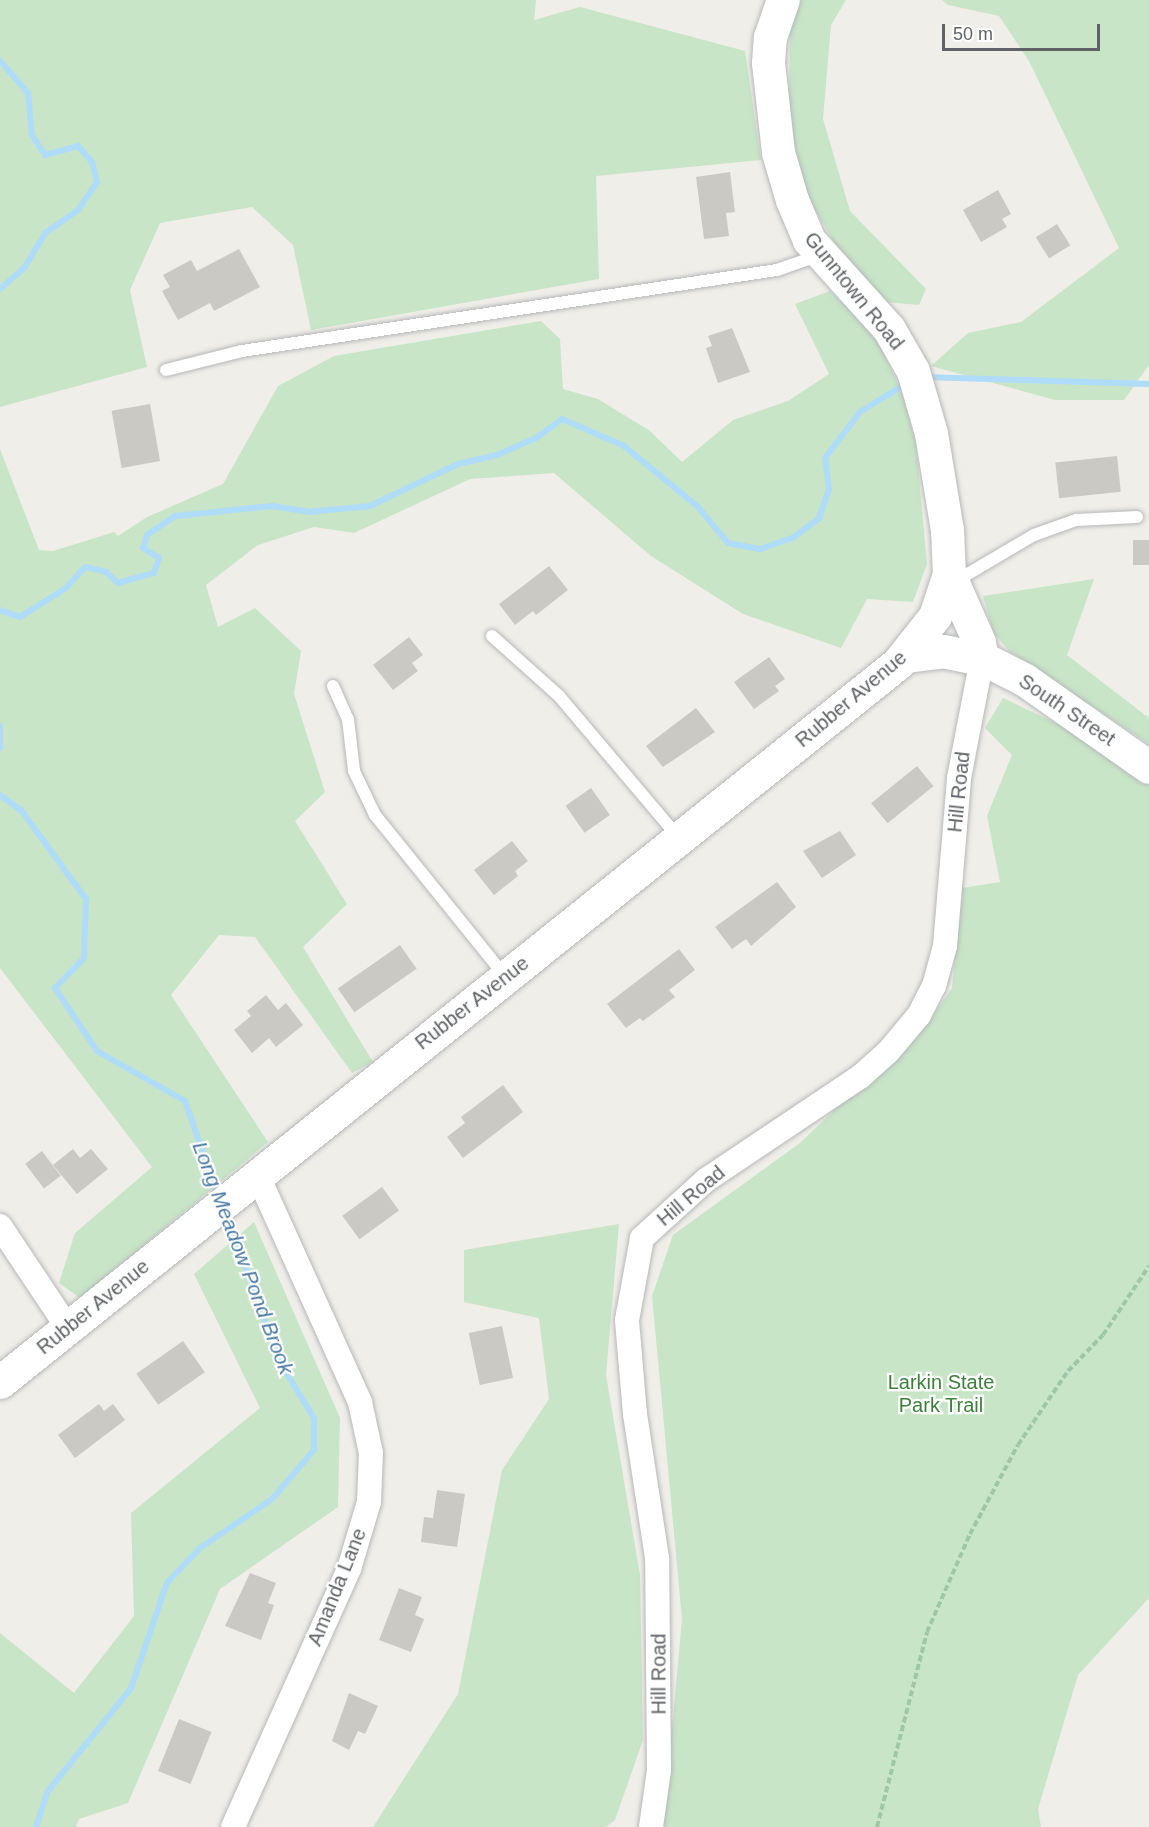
<!DOCTYPE html>
<style>
body{margin:0}
#map{position:relative;width:1149px;height:1827px;overflow:hidden;background:#f0eee8;font-family:Helvetica,sans-serif}
div>[style]{position:absolute}
[style*='--x']{left:calc(var(--x)*1px);top:calc(var(--y)*1px);width:calc(var(--w)*1px);rotate:calc(var(--a)*1deg)}
.green>*{inset:0;background:#c8e5c7}
.stream>*{height:6px;margin:-3px;padding:0 3px;transform-origin:3px;border-radius:3px;background:#afdcf8}
.building>*{inset:0;background:#cbc9c4;transform-origin:0 0}
.path>*{height:4px;margin-top:-2px;transform-origin:0;background:repeating-linear-gradient(90deg,#a0c6a9 0 6px,transparent 0 9px)}
.roads{filter:drop-shadow(0 0 2px #b5b8bb) drop-shadow(0 0 2px #b5b8bb)}
.lane>*{height:12px;margin:-6px;padding:0 6px;transform-origin:6px;border-radius:6px;background:#fff}
.street>*{height:24px;margin:-12px;padding:0 12px;transform-origin:12px;border-radius:12px;background:#fff}
.secondary>*{height:33px;margin:-16.5px;padding:0 16.5px;transform-origin:16.5px;border-radius:16.5px;background:#fff}
span{translate:-50% -50%;white-space:nowrap;text-align:center;line-height:1.15;-webkit-text-stroke:4.5px #fff;paint-order:stroke}
.street-label{font-size:20px;color:#5f6367}
.park-label{font-size:20px;color:#3c803c}
.water-label{font-size:21px;color:#4878a2;font-style:italic}
.scale{position:absolute;left:942px;top:24px;width:158px;height:27px;box-sizing:border-box;border:3px solid #5f6367;border-top:0;padding-left:8px;font-size:18px;line-height:21px;white-space:nowrap;color:#5f6367;-webkit-text-stroke:4px #fff;paint-order:stroke}
</style>
<div id="map">
<div class="green">
<div style="clip-path:polygon(0 0,536px 0,534px 20px,580px 7px,745px 51px,761px 160px,596px 176px,599px 279px,311px 330px,293px 245px,252px 207px,160px 223px,130px 290px,147px 367px,0 407px)"></div>
<div style="clip-path:polygon(801px 0,846px 0,831px 25px,823px 119px,850px 211px,926px 289px,919px 305px,884px 302px,841px 255px,807px 195px,789px 121px,790px 25px)"></div>
<div style="clip-path:polygon(942px 0,1149px 0,1149px 365px,1124px 400px,1055px 400px,931px 366px,968px 333px,1021px 322px,1119px 248px,1029px 61px,999px 16px,948px 5px)"></div>
<div style="clip-path:polygon(830px 291px,875px 335px,902px 392px,916px 444px,927px 564px,913px 602px,867px 599px,841px 648px,743px 614px,651px 556px,554px 473px,470px 479px,354px 533px,314px 527px,258px 545px,206px 585px,218px 627px,255px 608px,301px 651px,294px 694px,325px 792px,295px 821px,347px 904px,303px 947px,373px 1062px,352px 1073px,255px 937px,219px 935px,171px 995px,268px 1142px,80px 1298px,59px 1283px,75px 1233px,152px 1167px,0 968px,0 449px,39px 550px,53px 551px,114px 532px,118px 536px,147px 517px,223px 484px,278px 386px,334px 356px,541px 321px,560px 339px,563px 389px,598px 399px,650px 431px,682px 462px,733px 420px,788px 401px,829px 374px,795px 304px)"></div>
<div style="clip-path:polygon(1094px 579px,1067px 655px,1149px 718px,1149px 744px,1009px 651px,993px 632px,983px 596px)"></div>
<div style="clip-path:polygon(1003px 698px,1058px 724px,1149px 784px,1149px 1598px,1078px 1675px,1038px 1809px,1041px 1827px,663px 1827px,682px 1619px,652px 1296px,673px 1235px,800px 1143px,931px 1018px,952px 988px,962px 888px,1000px 882px,987px 816px,1012px 755px,985px 728px)"></div>
<div style="clip-path:polygon(254px 1222px,340px 1418px,338px 1507px,220px 1589px,128px 1803px,79px 1819px,76px 1827px,0 1827px,0 1633px,74px 1693px,134px 1616px,131px 1513px,260px 1408px,194px 1274px)"></div>
<div style="clip-path:polygon(619px 1224px,606px 1375px,640px 1575px,643px 1740px,615px 1820px,606px 1827px,373px 1827px,458px 1694px,502px 1470px,549px 1399px,539px 1318px,464px 1302px,464px 1250px)"></div>
</div>
<div class="stream">
<div style="--x:0;--y:61;--w:43;--a:48.8"></div>
<div style="--x:28;--y:93;--w:42;--a:84.6"></div>
<div style="--x:32;--y:135;--w:24;--a:57"></div>
<div style="--x:45;--y:155;--w:34;--a:-15"></div>
<div style="--x:78;--y:146;--w:21;--a:49"></div>
<div style="--x:92;--y:162;--w:21;--a:76"></div>
<div style="--x:97;--y:182;--w:34;--a:124"></div>
<div style="--x:78;--y:210;--w:39;--a:145"></div>
<div style="--x:46;--y:232;--w:42;--a:121.4"></div>
<div style="--x:24;--y:268;--w:32;--a:139"></div>
<div style="--x:925;--y:377;--w:224;--a:1.8"></div>
<div style="--x:0;--y:610;--w:21;--a:19"></div>
<div style="--x:20;--y:617;--w:54;--a:-32.2"></div>
<div style="--x:66;--y:588;--w:28;--a:-48"></div>
<div style="--x:85;--y:567;--w:22;--a:13"></div>
<div style="--x:106;--y:572;--w:16;--a:43"></div>
<div style="--x:118;--y:583;--w:37;--a:-16"></div>
<div style="--x:154;--y:573;--w:16;--a:-72"></div>
<div style="--x:159;--y:558;--w:19;--a:-148"></div>
<div style="--x:143;--y:548;--w:14;--a:-73"></div>
<div style="--x:147;--y:535;--w:34;--a:-34"></div>
<div style="--x:175;--y:516;--w:98;--a:-5.9"></div>
<div style="--x:272;--y:506;--w:37;--a:9"></div>
<div style="--x:309;--y:512;--w:61;--a:-5.6"></div>
<div style="--x:370;--y:506;--w:98;--a:-25.5"></div>
<div style="--x:458;--y:464;--w:40;--a:-13"></div>
<div style="--x:497;--y:455;--w:43;--a:-23.6"></div>
<div style="--x:536;--y:438;--w:32;--a:-36"></div>
<div style="--x:562;--y:419;--w:68;--a:23.5"></div>
<div style="--x:624;--y:446;--w:94;--a:39.4"></div>
<div style="--x:697;--y:506;--w:48;--a:50"></div>
<div style="--x:728;--y:543;--w:33;--a:11"></div>
<div style="--x:760;--y:549;--w:36;--a:-19"></div>
<div style="--x:794;--y:537;--w:31;--a:-37"></div>
<div style="--x:819;--y:518;--w:31;--a:-71"></div>
<div style="--x:829;--y:489;--w:31;--a:-97"></div>
<div style="--x:825;--y:458;--w:58;--a:-52.7"></div>
<div style="--x:860;--y:412;--w:55;--a:-31.7"></div>
<div style="--x:0;--y:726;--w:22;--a:90"></div>
<div style="--x:0;--y:795;--w:26;--a:36"></div>
<div style="--x:21;--y:810;--w:110;--a:53.9"></div>
<div style="--x:86;--y:899;--w:59;--a:91.9"></div>
<div style="--x:84;--y:958;--w:42;--a:134"></div>
<div style="--x:55;--y:988;--w:76;--a:56.3"></div>
<div style="--x:97;--y:1051;--w:101;--a:29.6"></div>
<div style="--x:185;--y:1101;--w:101;--a:70.8"></div>
<div style="--x:36;--y:1827;--w:38;--a:-72"></div>
<div style="--x:48;--y:1791;--w:132;--a:-51.1"></div>
<div style="--x:131;--y:1688;--w:111;--a:-71.1"></div>
<div style="--x:167;--y:1583;--w:48;--a:-46.7"></div>
<div style="--x:200;--y:1548;--w:87;--a:-34.2"></div>
<div style="--x:272;--y:1499;--w:65;--a:-49.4"></div>
<div style="--x:314;--y:1450;--w:32;--a:-90"></div>
<div style="--x:314;--y:1418;--w:67;--a:-121.6"></div>
<div style="--x:279;--y:1361;--w:156;--a:-109.8"></div>
</div>
<div class="building">
<div style="clip-path:polygon(730px 172px,735px 212px,726px 213px,729px 236px,704px 239px,696px 177px)"></div>
<div style="clip-path:polygon(998px 190px,1011px 214px,1002px 219px,1007px 227px,981px 242px,963px 210px)"></div>
<div style="left:1057px;top:224px;width:25px;height:25px;rotate:58deg"></div>
<div style="clip-path:polygon(239px 249px,260px 287px,214px 311px,210px 303px,178px 320px,162px 291px,170px 287px,163px 275px,191px 260px,197px 271px)"></div>
<div style="clip-path:polygon(732px 328px,750px 372px,718px 383px,706px 348px,712px 346px,708px 336px)"></div>
<div style="left:150px;top:404px;width:58px;height:39px;rotate:80deg"></div>
<div style="left:1117px;top:456px;width:36px;height:62px;rotate:84deg"></div>
<div style="left:1133px;top:540px;width:16px;height:25px"></div>
<div style="clip-path:polygon(549px 566px,568px 590px,536px 615px,533px 611px,515px 625px,499px 604px)"></div>
<div style="clip-path:polygon(409px 637px,423px 655px,412px 663px,418px 671px,393px 690px,373px 665px)"></div>
<div style="clip-path:polygon(769px 657px,785px 679px,775px 686px,779px 691px,754px 709px,734px 682px)"></div>
<div style="clip-path:polygon(696px 708px,715px 732px,663px 767px,646px 746px)"></div>
<div style="left:917px;top:766px;width:26px;height:59px;rotate:51deg"></div>
<div style="left:591px;top:788px;width:33px;height:31px;rotate:55deg"></div>
<div style="clip-path:polygon(840px 831px,856px 855px,822px 878px,803px 851px)"></div>
<div style="clip-path:polygon(512px 841px,528px 861px,515px 871px,518px 876px,494px 895px,474px 870px)"></div>
<div style="clip-path:polygon(777px 882px,796px 907px,751px 946px,746px 939px,732px 949px,715px 927px)"></div>
<div style="left:400px;top:945px;width:29px;height:76px;rotate:55deg"></div>
<div style="clip-path:polygon(679px 949px,695px 970px,669px 990px,675px 997px,643px 1021px,640px 1018px,626px 1028px,607px 1004px)"></div>
<div style="clip-path:polygon(266px 995px,278px 1010px,286px 1003px,303px 1025px,276px 1047px,269px 1038px,252px 1053px,234px 1030px,251px 1016px,247px 1011px)"></div>
<div style="clip-path:polygon(503px 1085px,523px 1112px,463px 1158px,447px 1137px,465px 1123px,461px 1117px)"></div>
<div style="clip-path:polygon(73px 1149px,80px 1158px,91px 1149px,108px 1169px,77px 1194px,53px 1165px)"></div>
<div style="left:42px;top:1151px;width:31px;height:21px;rotate:53deg"></div>
<div style="left:382px;top:1187px;width:29px;height:49px;rotate:54deg"></div>
<div style="left:502px;top:1326px;width:53px;height:34px;rotate:78deg"></div>
<div style="left:183px;top:1341px;width:38px;height:57px;rotate:55deg"></div>
<div style="clip-path:polygon(99px 1404px,104px 1411px,113px 1404px,125px 1420px,75px 1458px,58px 1435px)"></div>
<div style="clip-path:polygon(437px 1490px,465px 1494px,457px 1547px,421px 1542px,424px 1517px,433px 1518px)"></div>
<div style="clip-path:polygon(250px 1573px,276px 1583px,268px 1603px,274px 1605px,261px 1640px,225px 1626px)"></div>
<div style="clip-path:polygon(399px 1588px,422px 1597px,415px 1615px,424px 1619px,411px 1652px,379px 1640px)"></div>
<div style="clip-path:polygon(349px 1693px,378px 1706px,365px 1734px,358px 1731px,349px 1750px,332px 1741px)"></div>
<div style="left:179px;top:1719px;width:35px;height:56px;rotate:22deg"></div>
</div>
<div class="path">
<div style="--x:877;--y:1827;--w:201;--a:-75.6"></div>
<div style="--x:927;--y:1632;--w:107;--a:-66.3"></div>
<div style="--x:970;--y:1534;--w:101;--a:-61.7"></div>
<div style="--x:1018;--y:1445;--w:89;--a:-56"></div>
<div style="--x:1068;--y:1371;--w:50;--a:-45.8"></div>
<div style="--x:1103;--y:1335;--w:83;--a:-56.3"></div>
</div>
<div class="roads">
<div class="lane">
<div style="--x:166;--y:370;--w:78;--a:-14"></div>
<div style="--x:242;--y:351;--w:541;--a:-8.61"></div>
<div style="--x:777;--y:270;--w:46;--a:-19.2"></div>
<div style="--x:953;--y:574;--w:13;--a:4"></div>
<div style="--x:966;--y:575;--w:79;--a:-30.5"></div>
<div style="--x:1034;--y:535;--w:45;--a:-19.7"></div>
<div style="--x:1076;--y:520;--w:61;--a:-2.8"></div>
<div style="--x:492;--y:636;--w:90;--a:41.8"></div>
<div style="--x:559;--y:696;--w:186;--a:49.8"></div>
<div style="--x:333;--y:686;--w:36;--a:66"></div>
<div style="--x:348;--y:719;--w:52;--a:83.4"></div>
<div style="--x:354;--y:771;--w:49;--a:64.5"></div>
<div style="--x:375;--y:815;--w:207;--a:51.1"></div>
</div>
<div class="street">
<div style="--x:0;--y:1226;--w:123;--a:56.3"></div>
<div style="--x:233;--y:1827;--w:283;--a:-65.8"></div>
<div style="--x:349;--y:1569;--w:70;--a:-73.4"></div>
<div style="--x:369;--y:1502;--w:49;--a:-87.7"></div>
<div style="--x:371;--y:1453;--w:52;--a:-102.2"></div>
<div style="--x:360;--y:1402;--w:250;--a:-114.3"></div>
<div style="--x:651;--y:1827;--w:58;--a:-82"></div>
<div style="--x:659;--y:1770;--w:212;--a:-90.5"></div>
<div style="--x:657;--y:1558;--w:146;--a:-98.7"></div>
<div style="--x:635;--y:1414;--w:94;--a:-94.9"></div>
<div style="--x:627;--y:1320;--w:83;--a:-79.6"></div>
<div style="--x:642;--y:1238;--w:86;--a:-42.2"></div>
<div style="--x:706;--y:1180;--w:185;--a:-33.8"></div>
<div style="--x:860;--y:1077;--w:38;--a:-42"></div>
<div style="--x:888;--y:1052;--w:48;--a:-50"></div>
<div style="--x:919;--y:1015;--w:33;--a:-63"></div>
<div style="--x:934;--y:986;--w:41;--a:-74.6"></div>
<div style="--x:945;--y:946;--w:169;--a:-85.2"></div>
<div style="--x:959;--y:778;--w:121;--a:-79.1"></div>
</div>
<div class="secondary">
<div style="--x:949;--y:574;--w:74;--a:66.2"></div>
<div style="--x:979;--y:642;--w:17;--a:80"></div>
<div style="--x:905;--y:656;--w:38;--a:-7"></div>
<div style="--x:943;--y:651;--w:44;--a:11.8"></div>
<div style="--x:986;--y:660;--w:44;--a:27.1"></div>
<div style="--x:1025;--y:680;--w:151;--a:35.1"></div>
<div style="--x:0;--y:1382;--w:1150;--a:-38.68"></div>
<div style="--x:898;--y:663;--w:60;--a:-51.8"></div>
<div style="--x:935;--y:616;--w:44;--a:-71.6"></div>
<div style="--x:949;--y:574;--w:44;--a:-92.6"></div>
<div style="--x:947;--y:530;--w:98;--a:-99.4"></div>
<div style="--x:931;--y:433;--w:65;--a:-106.2"></div>
<div style="--x:913;--y:371;--w:48;--a:-119.7"></div>
<div style="--x:889;--y:329;--w:120;--a:-132"></div>
<div style="--x:809;--y:240;--w:43;--a:-113"></div>
<div style="--x:792;--y:200;--w:50;--a:-106.3"></div>
<div style="--x:778;--y:152;--w:90;--a:-96.4"></div>
<div style="--x:768;--y:63;--w:26;--a:-86"></div>
<div style="--x:770;--y:37;--w:39;--a:-71"></div>
</div>
</div>
<div class="street-label">
<span style="left:854px;top:291px;rotate:51deg">Gunntown Road</span>
<span style="left:851px;top:699px;rotate:-40deg">Rubber Avenue</span>
<span style="left:1067px;top:710px;rotate:34deg">South Street</span>
<span style="left:959px;top:792px;rotate:-84deg">Hill Road</span>
<span style="left:472px;top:1003px;rotate:-38deg">Rubber Avenue</span>
<span style="left:691px;top:1196px;rotate:-40deg">Hill Road</span>
<span style="left:93px;top:1307px;rotate:-39deg">Rubber Avenue</span>
<span style="left:337px;top:1587px;rotate:-68deg">Amanda Lane</span>
<span style="left:659px;top:1674px;rotate:-90deg">Hill Road</span>
</div>
<div class="park-label">
<span style="left:941px;top:1394px">Larkin State<br>Park Trail</span>
</div>
<div class="water-label">
<span style="left:243px;top:1258px;rotate:69deg">Long Meadow Pond Brook</span>
</div>
<div class="scale">50 m</div>
</div>
